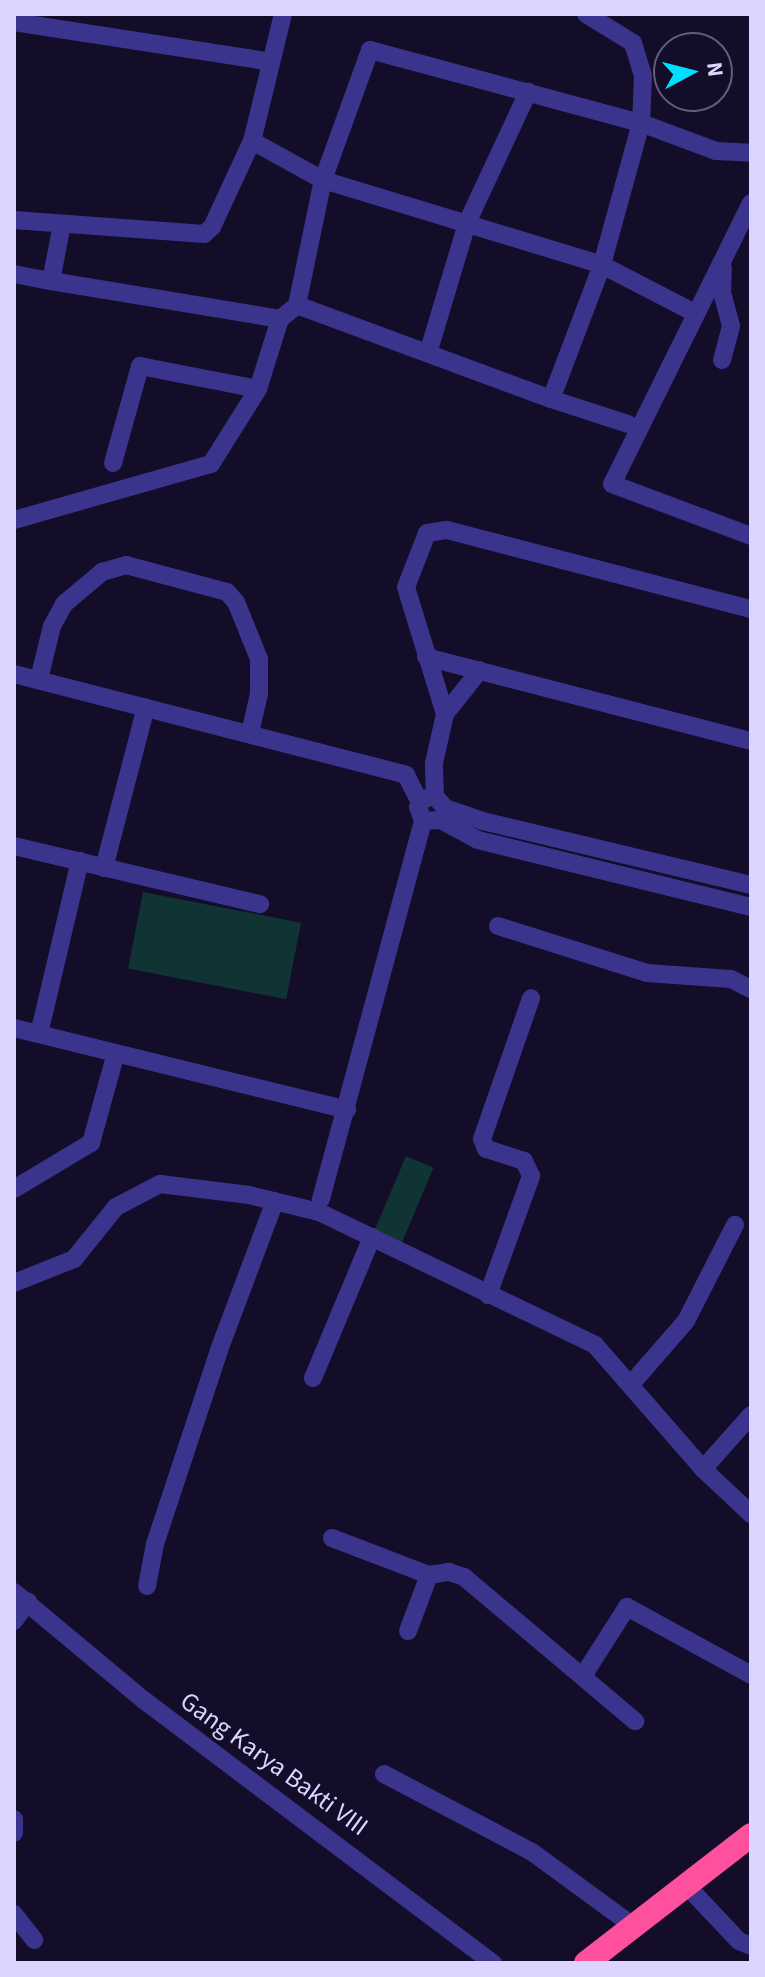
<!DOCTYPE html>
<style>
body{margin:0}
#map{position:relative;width:765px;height:1977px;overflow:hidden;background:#130d29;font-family:"Source Sans 3",sans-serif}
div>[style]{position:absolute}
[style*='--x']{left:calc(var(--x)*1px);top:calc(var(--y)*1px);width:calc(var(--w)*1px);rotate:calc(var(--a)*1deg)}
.green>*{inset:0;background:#103333;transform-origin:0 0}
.street>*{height:18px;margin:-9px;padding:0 9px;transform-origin:9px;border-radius:9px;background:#3a348c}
.highway>*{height:24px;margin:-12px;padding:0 12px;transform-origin:12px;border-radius:12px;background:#ff509e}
span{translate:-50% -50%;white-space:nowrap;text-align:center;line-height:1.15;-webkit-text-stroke:7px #130d29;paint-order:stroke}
.street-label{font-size:26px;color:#dbd5ff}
.frame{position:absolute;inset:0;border:16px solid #dbd5ff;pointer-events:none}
.north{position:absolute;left:653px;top:32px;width:80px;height:80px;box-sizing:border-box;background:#130d29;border:2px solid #635d7f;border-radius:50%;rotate:83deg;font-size:22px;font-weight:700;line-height:32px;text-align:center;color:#dbd5ff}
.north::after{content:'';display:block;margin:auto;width:28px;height:36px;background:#01ddff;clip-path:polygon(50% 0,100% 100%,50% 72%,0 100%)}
</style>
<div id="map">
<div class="green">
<div style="left:143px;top:892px;width:161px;height:78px;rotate:11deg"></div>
<div style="left:406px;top:1156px;width:30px;height:82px;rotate:23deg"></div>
</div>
<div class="street">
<div style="--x:283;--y:14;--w:131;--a:103.7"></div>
<div style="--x:252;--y:141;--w:81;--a:28.8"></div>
<div style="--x:323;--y:180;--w:292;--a:16.9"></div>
<div style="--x:602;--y:265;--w:105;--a:27.3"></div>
<div style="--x:586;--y:14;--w:55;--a:31.7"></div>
<div style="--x:633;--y:43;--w:34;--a:73"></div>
<div style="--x:643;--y:76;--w:47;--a:92.4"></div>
<div style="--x:641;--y:123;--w:80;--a:20.5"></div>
<div style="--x:716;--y:151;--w:35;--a:3"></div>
<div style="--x:14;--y:22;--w:260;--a:8.8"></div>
<div style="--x:751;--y:203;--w:313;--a:116.3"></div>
<div style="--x:612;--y:484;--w:148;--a:20.5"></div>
<div style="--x:14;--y:220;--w:191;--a:4.2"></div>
<div style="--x:204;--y:234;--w:11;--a:-41"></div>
<div style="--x:212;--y:227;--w:95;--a:-65.1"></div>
<div style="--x:62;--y:224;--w:58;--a:100.9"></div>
<div style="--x:51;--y:281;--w:232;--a:9.4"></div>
<div style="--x:14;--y:274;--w:38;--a:11"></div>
<div style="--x:429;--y:350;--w:133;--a:-73.3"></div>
<div style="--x:467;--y:223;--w:145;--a:-65"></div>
<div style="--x:722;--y:360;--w:35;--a:-75"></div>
<div style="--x:731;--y:326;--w:34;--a:-105"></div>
<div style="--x:722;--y:293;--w:25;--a:-88"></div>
<div style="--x:551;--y:399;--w:81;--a:18"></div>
<div style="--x:113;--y:463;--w:101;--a:-74.4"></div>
<div style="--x:140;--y:366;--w:120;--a:11"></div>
<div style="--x:258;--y:389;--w:73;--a:-72.6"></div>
<div style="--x:280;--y:319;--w:22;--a:-39"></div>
<div style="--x:297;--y:305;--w:128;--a:-78.3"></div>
<div style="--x:323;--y:180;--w:138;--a:-70.1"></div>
<div style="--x:370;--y:50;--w:281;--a:15.1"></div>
<div style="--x:641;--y:123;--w:147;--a:105.4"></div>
<div style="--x:602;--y:265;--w:143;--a:110.8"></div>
<div style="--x:551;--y:399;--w:271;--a:-159.7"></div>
<div style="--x:14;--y:520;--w:205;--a:-15.9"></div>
<div style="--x:211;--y:464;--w:89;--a:-57.9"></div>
<div style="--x:426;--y:657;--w:336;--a:14.5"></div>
<div style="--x:14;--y:674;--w:405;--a:14.4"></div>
<div style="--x:406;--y:775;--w:30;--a:63"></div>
<div style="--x:39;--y:679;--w:55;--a:-76.2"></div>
<div style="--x:52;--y:626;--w:25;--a:-61"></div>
<div style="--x:64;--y:604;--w:50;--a:-40.1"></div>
<div style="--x:102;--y:572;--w:25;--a:-16"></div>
<div style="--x:126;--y:565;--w:105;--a:15"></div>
<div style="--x:227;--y:592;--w:13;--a:48"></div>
<div style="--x:236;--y:602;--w:61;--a:68"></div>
<div style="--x:259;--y:659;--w:35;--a:90"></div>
<div style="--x:259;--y:694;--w:40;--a:103"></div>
<div style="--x:445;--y:714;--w:56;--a:-51.5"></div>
<div style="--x:435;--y:796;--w:33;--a:-92"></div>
<div style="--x:434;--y:763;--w:50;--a:-77.3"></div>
<div style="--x:445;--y:714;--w:133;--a:-107.1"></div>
<div style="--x:406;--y:587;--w:58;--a:-68.7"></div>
<div style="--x:427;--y:533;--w:20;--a:-9"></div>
<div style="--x:447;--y:530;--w:314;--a:14.6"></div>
<div style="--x:14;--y:846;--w:253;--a:13.3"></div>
<div style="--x:104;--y:868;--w:166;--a:-75.4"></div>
<div style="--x:751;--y:885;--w:276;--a:-166.6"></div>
<div style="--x:483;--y:821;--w:40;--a:-161.1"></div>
<div style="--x:445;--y:808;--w:16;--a:-130"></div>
<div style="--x:435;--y:796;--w:12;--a:166"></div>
<div style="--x:423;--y:799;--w:9;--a:122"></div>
<div style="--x:418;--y:807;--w:15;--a:70"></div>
<div style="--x:423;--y:821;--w:18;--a:-3"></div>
<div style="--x:441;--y:820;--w:42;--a:28.4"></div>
<div style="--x:478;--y:840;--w:281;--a:13.8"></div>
<div style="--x:498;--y:926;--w:156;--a:17.5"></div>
<div style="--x:647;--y:973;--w:84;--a:4.1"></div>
<div style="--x:731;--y:979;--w:22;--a:27"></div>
<div style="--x:14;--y:1028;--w:343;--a:13.8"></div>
<div style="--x:39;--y:1034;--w:178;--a:-76.7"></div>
<div style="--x:14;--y:1189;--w:90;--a:-30.9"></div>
<div style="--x:91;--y:1143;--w:93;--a:-74.5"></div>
<div style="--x:321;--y:1199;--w:392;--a:-74.9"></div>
<div style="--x:14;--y:1283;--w:65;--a:-21.8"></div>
<div style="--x:74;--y:1259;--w:67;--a:-51.1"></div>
<div style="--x:116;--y:1207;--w:50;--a:-27.6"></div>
<div style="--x:160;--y:1184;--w:90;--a:7"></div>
<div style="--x:249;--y:1195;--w:72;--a:13.7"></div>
<div style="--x:319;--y:1212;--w:306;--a:25.7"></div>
<div style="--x:595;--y:1345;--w:164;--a:48.9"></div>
<div style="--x:703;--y:1469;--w:66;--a:43.2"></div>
<div style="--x:488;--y:1295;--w:127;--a:-70.1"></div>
<div style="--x:531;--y:1176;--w:17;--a:-115"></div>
<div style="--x:524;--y:1161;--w:40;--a:-162"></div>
<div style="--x:486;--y:1149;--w:11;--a:-112"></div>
<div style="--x:482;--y:1139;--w:149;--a:-70.8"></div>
<div style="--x:313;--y:1378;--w:153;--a:-67.3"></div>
<div style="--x:632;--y:1383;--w:82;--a:-48.9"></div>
<div style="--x:686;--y:1321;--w:108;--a:-63"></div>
<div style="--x:703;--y:1469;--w:72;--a:-48.4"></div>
<div style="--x:332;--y:1538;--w:104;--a:20.9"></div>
<div style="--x:147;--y:1586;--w:43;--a:-79.2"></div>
<div style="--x:155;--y:1544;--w:204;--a:-71.7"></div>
<div style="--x:219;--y:1350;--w:159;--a:-69.4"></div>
<div style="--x:14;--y:1592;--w:170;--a:39.8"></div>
<div style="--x:145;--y:1701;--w:436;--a:37"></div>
<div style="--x:14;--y:1621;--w:24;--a:-54"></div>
<div style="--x:408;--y:1631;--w:60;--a:-69.4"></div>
<div style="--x:429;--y:1575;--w:20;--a:-9"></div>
<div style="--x:449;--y:1572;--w:16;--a:18"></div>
<div style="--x:464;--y:1577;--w:224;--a:40.1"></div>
<div style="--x:583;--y:1676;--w:82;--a:-57.5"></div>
<div style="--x:627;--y:1607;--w:141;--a:28.7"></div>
<div style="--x:384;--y:1774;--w:167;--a:27.8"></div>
<div style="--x:532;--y:1852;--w:125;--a:36.2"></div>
<div style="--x:14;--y:1819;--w:14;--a:90"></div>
<div style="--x:686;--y:1885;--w:77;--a:46.6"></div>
<div style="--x:739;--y:1941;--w:13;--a:23"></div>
<div style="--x:14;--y:1914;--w:33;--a:52"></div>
</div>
<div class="highway">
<div style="--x:586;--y:1963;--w:209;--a:-37.8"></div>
</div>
<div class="street-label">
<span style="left:274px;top:1764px;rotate:36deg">Gang Karya Bakti VIII</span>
</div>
<div class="frame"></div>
<div class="north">N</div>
</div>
